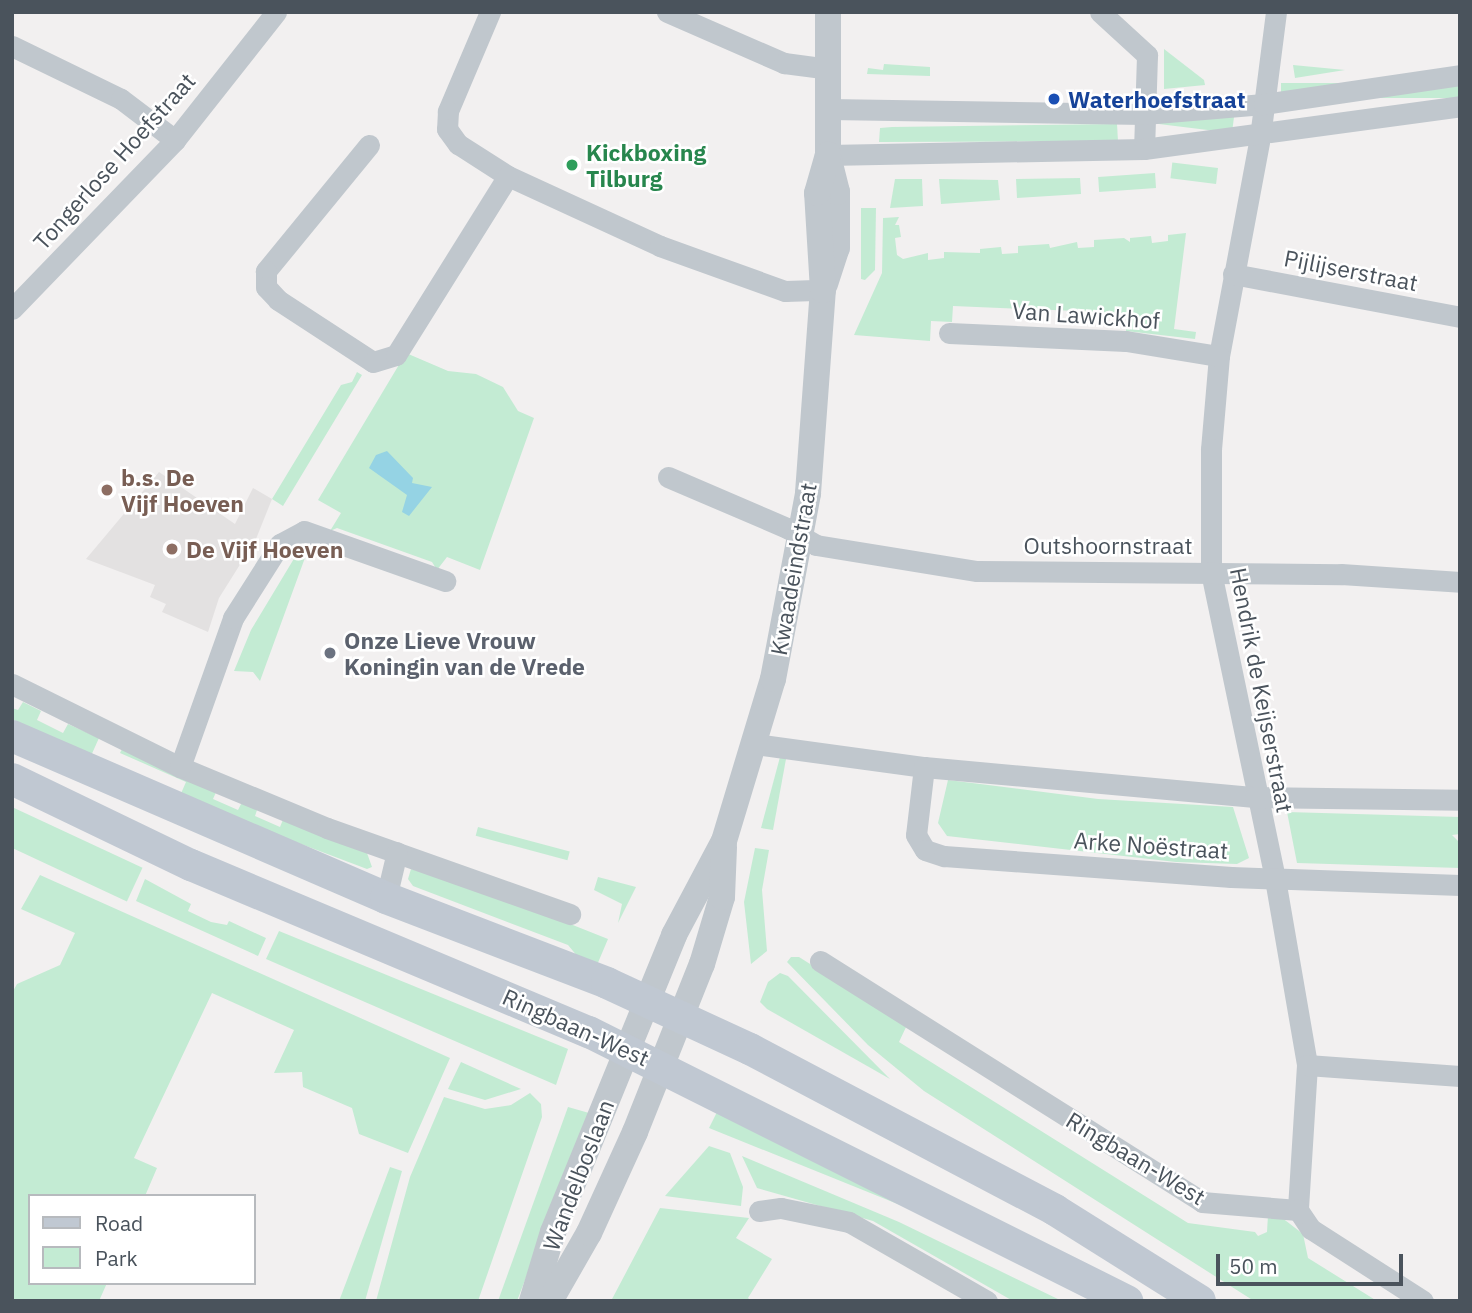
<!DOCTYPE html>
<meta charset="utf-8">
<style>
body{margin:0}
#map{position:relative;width:1472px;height:1313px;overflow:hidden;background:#f2f0f0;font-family:"IBM Plex Sans",sans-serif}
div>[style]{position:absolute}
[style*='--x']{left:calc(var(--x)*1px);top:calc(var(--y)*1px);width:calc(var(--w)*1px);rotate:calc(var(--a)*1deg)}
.education>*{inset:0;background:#e3e1e1}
.green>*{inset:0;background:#c3ebd3;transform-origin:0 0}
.water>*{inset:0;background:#95d3e4}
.minor>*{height:21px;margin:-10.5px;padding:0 10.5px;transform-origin:10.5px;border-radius:10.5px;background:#c0c7cd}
.tertiary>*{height:26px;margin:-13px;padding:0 13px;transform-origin:13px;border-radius:13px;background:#c0c7cd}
.secondary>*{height:32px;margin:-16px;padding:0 16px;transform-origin:16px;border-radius:16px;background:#c0c8d2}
.dots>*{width:19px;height:19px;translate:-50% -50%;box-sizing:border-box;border:4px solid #fff;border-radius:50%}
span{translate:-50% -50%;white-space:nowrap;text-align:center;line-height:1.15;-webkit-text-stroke:5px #fff;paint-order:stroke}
.transit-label{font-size:23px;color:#164399;font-weight:700}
.left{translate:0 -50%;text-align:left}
.leisure-label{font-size:23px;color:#27864d;font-weight:700}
.street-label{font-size:23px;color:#4a535c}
.education-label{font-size:23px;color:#785e54;font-weight:700}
.worship-label{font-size:23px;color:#5b616d;font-weight:700}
.frame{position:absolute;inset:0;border:14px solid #4a535c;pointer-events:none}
.legend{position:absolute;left:28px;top:1194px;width:228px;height:91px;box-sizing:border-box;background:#fff;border:2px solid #b7babe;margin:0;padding:9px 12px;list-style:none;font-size:21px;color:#4a535c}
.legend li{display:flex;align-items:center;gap:14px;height:35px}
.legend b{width:35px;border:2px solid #b7babe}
.scale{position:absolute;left:1216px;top:1254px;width:187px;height:32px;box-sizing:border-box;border:4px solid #4a535c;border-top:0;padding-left:9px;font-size:21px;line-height:24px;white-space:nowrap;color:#4a535c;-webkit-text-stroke:5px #fff;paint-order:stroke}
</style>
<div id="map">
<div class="education">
<div style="clip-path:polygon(159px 472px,235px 524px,253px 488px,272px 499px,256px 539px,219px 598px,208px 632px,162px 612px,166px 604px,150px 597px,155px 585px,86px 559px)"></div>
</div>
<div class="green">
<div style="clip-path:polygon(1164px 49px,1204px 80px,1205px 85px,1164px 89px)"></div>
<div style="clip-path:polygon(884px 64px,930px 67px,930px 76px,867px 74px,868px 68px,883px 70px)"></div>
<div style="clip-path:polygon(1293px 65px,1345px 70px,1295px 78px)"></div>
<div style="left:1460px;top:83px;width:15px;height:179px;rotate:90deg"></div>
<div style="left:1234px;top:117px;width:16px;height:84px;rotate:97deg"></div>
<div style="clip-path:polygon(1117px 124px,1118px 141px,879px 142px,880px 128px,892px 127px)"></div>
<div style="left:1218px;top:168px;width:16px;height:46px;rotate:97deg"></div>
<div style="left:1155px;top:173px;width:15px;height:57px;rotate:86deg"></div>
<div style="clip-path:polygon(1080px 178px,1081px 194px,1017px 198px,1016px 179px)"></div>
<div style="clip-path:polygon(895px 179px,922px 179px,923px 206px,890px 208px)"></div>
<div style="clip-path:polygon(939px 179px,998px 180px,1000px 200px,941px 204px)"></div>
<div style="clip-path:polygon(861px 208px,876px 208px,875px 270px,865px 280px,861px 279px)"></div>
<div style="clip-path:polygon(899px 217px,895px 225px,899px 225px,901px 237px,895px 238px,897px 255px,903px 259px,928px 253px,928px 260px,944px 258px,944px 252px,980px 253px,980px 249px,1001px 247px,1002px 254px,1018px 253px,1018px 246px,1049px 244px,1050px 248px,1077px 242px,1078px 248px,1094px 247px,1094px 240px,1124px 238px,1130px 242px,1130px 238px,1151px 236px,1152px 243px,1168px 241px,1168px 235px,1186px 233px,1174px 329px,1196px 332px,1195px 339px,1126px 331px,1126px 313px,953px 306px,952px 322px,931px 321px,930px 341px,854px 335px,882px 273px,883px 218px)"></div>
<div style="clip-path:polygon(406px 353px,448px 371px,476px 374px,503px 387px,518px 411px,534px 418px,480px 570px,447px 557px,437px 570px,432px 562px,337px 528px,330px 531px,341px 513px,318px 500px)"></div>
<div style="clip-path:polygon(357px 372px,362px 375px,283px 506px,272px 499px,341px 385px,352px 382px)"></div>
<div style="clip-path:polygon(298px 552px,306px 555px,260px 681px,253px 672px,234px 671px,251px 630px)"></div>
<div style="clip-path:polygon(23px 702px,41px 711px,37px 720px,63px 733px,68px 724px,99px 738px,90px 758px,12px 719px,12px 708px,18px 710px)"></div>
<div style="clip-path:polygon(122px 749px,217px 790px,213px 799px,238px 810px,243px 800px,258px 807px,255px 816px,280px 827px,284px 817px,367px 853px,372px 867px,367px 869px,179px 798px,186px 782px,120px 753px)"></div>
<div style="clip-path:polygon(780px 757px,786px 759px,773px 830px,761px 828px)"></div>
<div style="clip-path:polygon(948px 780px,1098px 799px,1233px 807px,1249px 858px,1237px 864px,1176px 862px,947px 836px,938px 823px)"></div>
<div style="left:12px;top:807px;width:144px;height:37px;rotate:25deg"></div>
<div style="clip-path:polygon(1287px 812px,1460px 817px,1460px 834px,1452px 835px,1460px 843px,1460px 868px,1297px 863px)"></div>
<div style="left:478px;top:827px;width:95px;height:9px;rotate:15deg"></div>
<div style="clip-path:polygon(755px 848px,769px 850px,762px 890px,767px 951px,751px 964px,744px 902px)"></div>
<div style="clip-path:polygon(411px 869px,500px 896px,608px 939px,597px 965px,578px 957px,568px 945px,413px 886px,408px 879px)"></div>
<div style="clip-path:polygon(40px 875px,450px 1058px,408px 1153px,359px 1134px,352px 1108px,303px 1087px,302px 1072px,274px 1073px,294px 1030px,212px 993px,134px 1158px,157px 1168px,145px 1196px,30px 1196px,30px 1283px,107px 1283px,99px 1301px,12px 1301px,12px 993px,17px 984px,60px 965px,75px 933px,21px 909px)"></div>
<div style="clip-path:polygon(598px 877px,636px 887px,618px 923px,622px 904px,594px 890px)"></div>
<div style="clip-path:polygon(145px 879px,191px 904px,188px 911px,211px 922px,227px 925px,229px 921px,266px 938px,258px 956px,136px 901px)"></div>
<div style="clip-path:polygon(279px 931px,568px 1049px,556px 1085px,266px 959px)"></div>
<div style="clip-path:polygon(791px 957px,799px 957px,907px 1025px,899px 1042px,1188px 1223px,1255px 1232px,1258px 1236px,1267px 1232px,1268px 1215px,1281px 1217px,1303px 1234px,1308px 1258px,1377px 1301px,1254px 1301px,924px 1091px,868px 1045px,787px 962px)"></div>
<div style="clip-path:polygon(780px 973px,788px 976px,890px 1079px,767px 1009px,760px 1002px,768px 982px)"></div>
<div style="clip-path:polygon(461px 1062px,521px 1089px,485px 1100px,448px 1089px)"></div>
<div style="clip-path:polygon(530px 1093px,541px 1104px,542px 1117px,478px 1301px,376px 1301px,410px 1177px,444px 1097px,485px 1109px,511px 1105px)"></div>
<div style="clip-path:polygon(568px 1107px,589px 1113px,517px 1301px,498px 1301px)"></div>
<div style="clip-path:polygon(718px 1110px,905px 1207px,709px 1128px)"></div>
<div style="clip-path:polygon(709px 1146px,730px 1153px,743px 1187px,741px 1206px,665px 1196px)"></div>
<div style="clip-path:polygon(742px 1156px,899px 1222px,1062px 1301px,1013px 1301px,873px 1221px,757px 1188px)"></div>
<div style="clip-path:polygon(390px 1167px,402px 1171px,365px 1301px,339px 1301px)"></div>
<div style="clip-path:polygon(660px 1208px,749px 1218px,736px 1238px,772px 1259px,748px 1298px,751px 1301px,611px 1301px)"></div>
</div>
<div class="water">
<div style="clip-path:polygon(387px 451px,413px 478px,412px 483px,432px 487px,409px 516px,402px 512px,407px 495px,369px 468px,376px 455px)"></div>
</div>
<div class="minor">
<div style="--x:490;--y:12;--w:108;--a:113"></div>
<div style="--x:448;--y:111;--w:18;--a:93"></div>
<div style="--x:447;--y:129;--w:19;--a:54"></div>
<div style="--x:458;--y:144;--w:59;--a:32.6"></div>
<div style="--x:508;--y:176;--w:167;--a:24.7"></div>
<div style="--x:660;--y:246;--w:133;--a:19.8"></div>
<div style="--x:785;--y:291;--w:38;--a:-2"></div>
<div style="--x:667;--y:12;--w:128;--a:23.6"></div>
<div style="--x:784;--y:63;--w:45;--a:7.6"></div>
<div style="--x:1100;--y:12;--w:64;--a:42.5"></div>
<div style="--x:1147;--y:55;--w:94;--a:91.8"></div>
<div style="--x:1276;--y:12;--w:126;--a:97.3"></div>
<div style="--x:1260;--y:137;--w:223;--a:100.6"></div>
<div style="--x:1219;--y:356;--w:93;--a:94.9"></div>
<div style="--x:1211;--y:449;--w:123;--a:90"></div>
<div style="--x:1211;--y:572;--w:314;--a:78.2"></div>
<div style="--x:1275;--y:879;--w:189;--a:80.2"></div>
<div style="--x:1307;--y:1065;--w:145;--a:93.6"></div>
<div style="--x:12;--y:46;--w:121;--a:25.9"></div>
<div style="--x:121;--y:99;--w:68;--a:37.2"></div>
<div style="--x:829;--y:109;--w:315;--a:0.9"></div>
<div style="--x:1144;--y:114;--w:120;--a:-4.8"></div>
<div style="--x:1264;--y:104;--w:198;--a:-8.4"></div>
<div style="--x:369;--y:145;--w:163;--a:129.3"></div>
<div style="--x:266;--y:271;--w:16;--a:90"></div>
<div style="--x:266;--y:287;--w:18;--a:47"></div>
<div style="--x:278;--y:300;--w:113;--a:33.1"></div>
<div style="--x:373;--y:362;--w:24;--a:-17"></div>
<div style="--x:396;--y:355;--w:211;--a:-58"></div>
<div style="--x:828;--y:155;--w:316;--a:-1.1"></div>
<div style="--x:1144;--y:149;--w:319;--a:-7.7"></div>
<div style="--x:1233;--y:274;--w:231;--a:10.7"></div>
<div style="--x:12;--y:309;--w:235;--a:-46"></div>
<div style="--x:175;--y:140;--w:163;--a:-51.7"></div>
<div style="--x:949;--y:333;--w:177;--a:2.6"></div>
<div style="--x:1126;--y:341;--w:94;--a:9.2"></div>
<div style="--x:668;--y:477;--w:129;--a:23.2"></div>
<div style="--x:787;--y:528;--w:34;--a:30"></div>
<div style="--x:816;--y:545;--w:163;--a:9.2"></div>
<div style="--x:977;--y:571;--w:364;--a:0.5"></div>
<div style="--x:1341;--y:574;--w:119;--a:3.8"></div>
<div style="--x:12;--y:684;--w:187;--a:26.3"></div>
<div style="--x:180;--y:767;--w:159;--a:22.5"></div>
<div style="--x:327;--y:828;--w:258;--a:19.5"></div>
<div style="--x:755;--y:744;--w:171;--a:7.8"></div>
<div style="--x:924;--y:767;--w:332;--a:5.2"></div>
<div style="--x:1255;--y:797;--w:205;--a:0.8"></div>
<div style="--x:180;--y:767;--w:158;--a:-70.4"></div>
<div style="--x:233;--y:618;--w:88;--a:-57.6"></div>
<div style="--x:280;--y:544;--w:27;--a:-28"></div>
<div style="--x:304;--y:531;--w:150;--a:19.5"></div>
<div style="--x:924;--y:767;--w:68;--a:96.7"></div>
<div style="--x:916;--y:835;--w:17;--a:59"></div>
<div style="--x:925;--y:850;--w:20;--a:18"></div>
<div style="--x:944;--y:856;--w:288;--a:4.2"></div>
<div style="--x:1231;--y:877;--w:229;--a:2"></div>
<div style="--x:386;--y:898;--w:47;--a:-76.6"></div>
<div style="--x:820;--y:961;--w:452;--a:32.2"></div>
<div style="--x:1202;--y:1202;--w:96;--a:4.8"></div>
<div style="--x:1307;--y:1065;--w:153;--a:4.1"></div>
<div style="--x:1298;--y:1210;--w:23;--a:56"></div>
<div style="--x:1311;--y:1229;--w:133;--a:32.7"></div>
<div style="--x:759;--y:1211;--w:22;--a:-8"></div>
<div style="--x:781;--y:1208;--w:69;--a:11.6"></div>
<div style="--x:849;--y:1222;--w:159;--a:29.8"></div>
</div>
<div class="tertiary">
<div style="--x:825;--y:284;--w:38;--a:-72"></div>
<div style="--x:837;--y:248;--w:56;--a:-90"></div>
<div style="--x:837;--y:192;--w:38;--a:-104"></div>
<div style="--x:828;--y:155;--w:143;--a:-90"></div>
<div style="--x:532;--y:1301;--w:72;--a:-73.1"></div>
<div style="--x:553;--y:1232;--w:321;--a:-67.8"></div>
<div style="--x:674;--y:935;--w:106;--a:-62"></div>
<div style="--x:724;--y:841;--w:169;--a:-73.2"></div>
<div style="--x:773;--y:679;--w:189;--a:-79.3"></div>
<div style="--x:808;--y:493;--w:204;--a:-85.8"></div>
<div style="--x:823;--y:290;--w:97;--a:-93.5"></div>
<div style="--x:817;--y:193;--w:40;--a:-74"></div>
<div style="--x:550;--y:1301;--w:78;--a:-60.2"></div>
<div style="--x:589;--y:1233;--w:111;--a:-65.5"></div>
<div style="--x:635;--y:1132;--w:181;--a:-68.3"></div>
<div style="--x:702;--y:964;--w:70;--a:-73.4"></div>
<div style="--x:722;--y:897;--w:50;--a:-87.7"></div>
</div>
<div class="secondary">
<div style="--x:12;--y:736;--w:408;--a:23.4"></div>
<div style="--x:386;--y:898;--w:237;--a:21"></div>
<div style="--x:607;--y:983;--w:157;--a:24.8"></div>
<div style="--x:750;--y:1049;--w:345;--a:27.8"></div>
<div style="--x:1055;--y:1210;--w:171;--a:32.1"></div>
<div style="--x:12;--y:779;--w:199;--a:25.7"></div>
<div style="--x:191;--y:865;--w:432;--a:22.8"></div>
<div style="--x:589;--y:1032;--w:602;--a:26.57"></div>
</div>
<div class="dots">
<div style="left:1054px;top:99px;background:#1a4fb4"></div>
<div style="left:572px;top:165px;background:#2e9e5b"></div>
<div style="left:107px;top:490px;background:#8d6e63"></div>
<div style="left:172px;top:549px;background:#8d6e63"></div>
<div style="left:330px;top:653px;background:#6b7280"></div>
</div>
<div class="transit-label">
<span class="left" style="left:1068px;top:99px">Waterhoefstraat</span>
</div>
<div class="leisure-label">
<span class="left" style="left:586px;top:165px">Kickboxing<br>Tilburg</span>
</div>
<div class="street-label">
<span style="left:114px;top:161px;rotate:-48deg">Tongerlose Hoefstraat</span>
<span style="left:1351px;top:270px;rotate:11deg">Pijlijserstraat</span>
<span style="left:1086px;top:315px;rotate:4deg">Van Lawickhof</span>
<span style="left:1108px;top:545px">Outshoornstraat</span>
<span style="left:793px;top:569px;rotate:-80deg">Kwaadeindstraat</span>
<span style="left:1262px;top:690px;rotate:79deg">Hendrik de Keijserstraat</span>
<span style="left:1151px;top:845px;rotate:4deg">Arke Noëstraat</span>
<span style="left:576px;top:1027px;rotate:24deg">Ringbaan-West</span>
<span style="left:1136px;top:1158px;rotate:31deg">Ringbaan-West</span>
<span style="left:578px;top:1175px;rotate:-69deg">Wandelboslaan</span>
</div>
<div class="education-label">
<span class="left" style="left:121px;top:490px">b.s. De<br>Vijf Hoeven</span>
<span class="left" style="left:186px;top:549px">De Vijf Hoeven</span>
</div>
<div class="worship-label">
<span class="left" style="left:344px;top:653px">Onze Lieve Vrouw<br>Koningin van de Vrede</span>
</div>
<div class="frame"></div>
<ul class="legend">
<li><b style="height:9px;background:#c0c8d2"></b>Road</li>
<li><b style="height:19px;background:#c3ebd3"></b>Park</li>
</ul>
<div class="scale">50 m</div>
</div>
